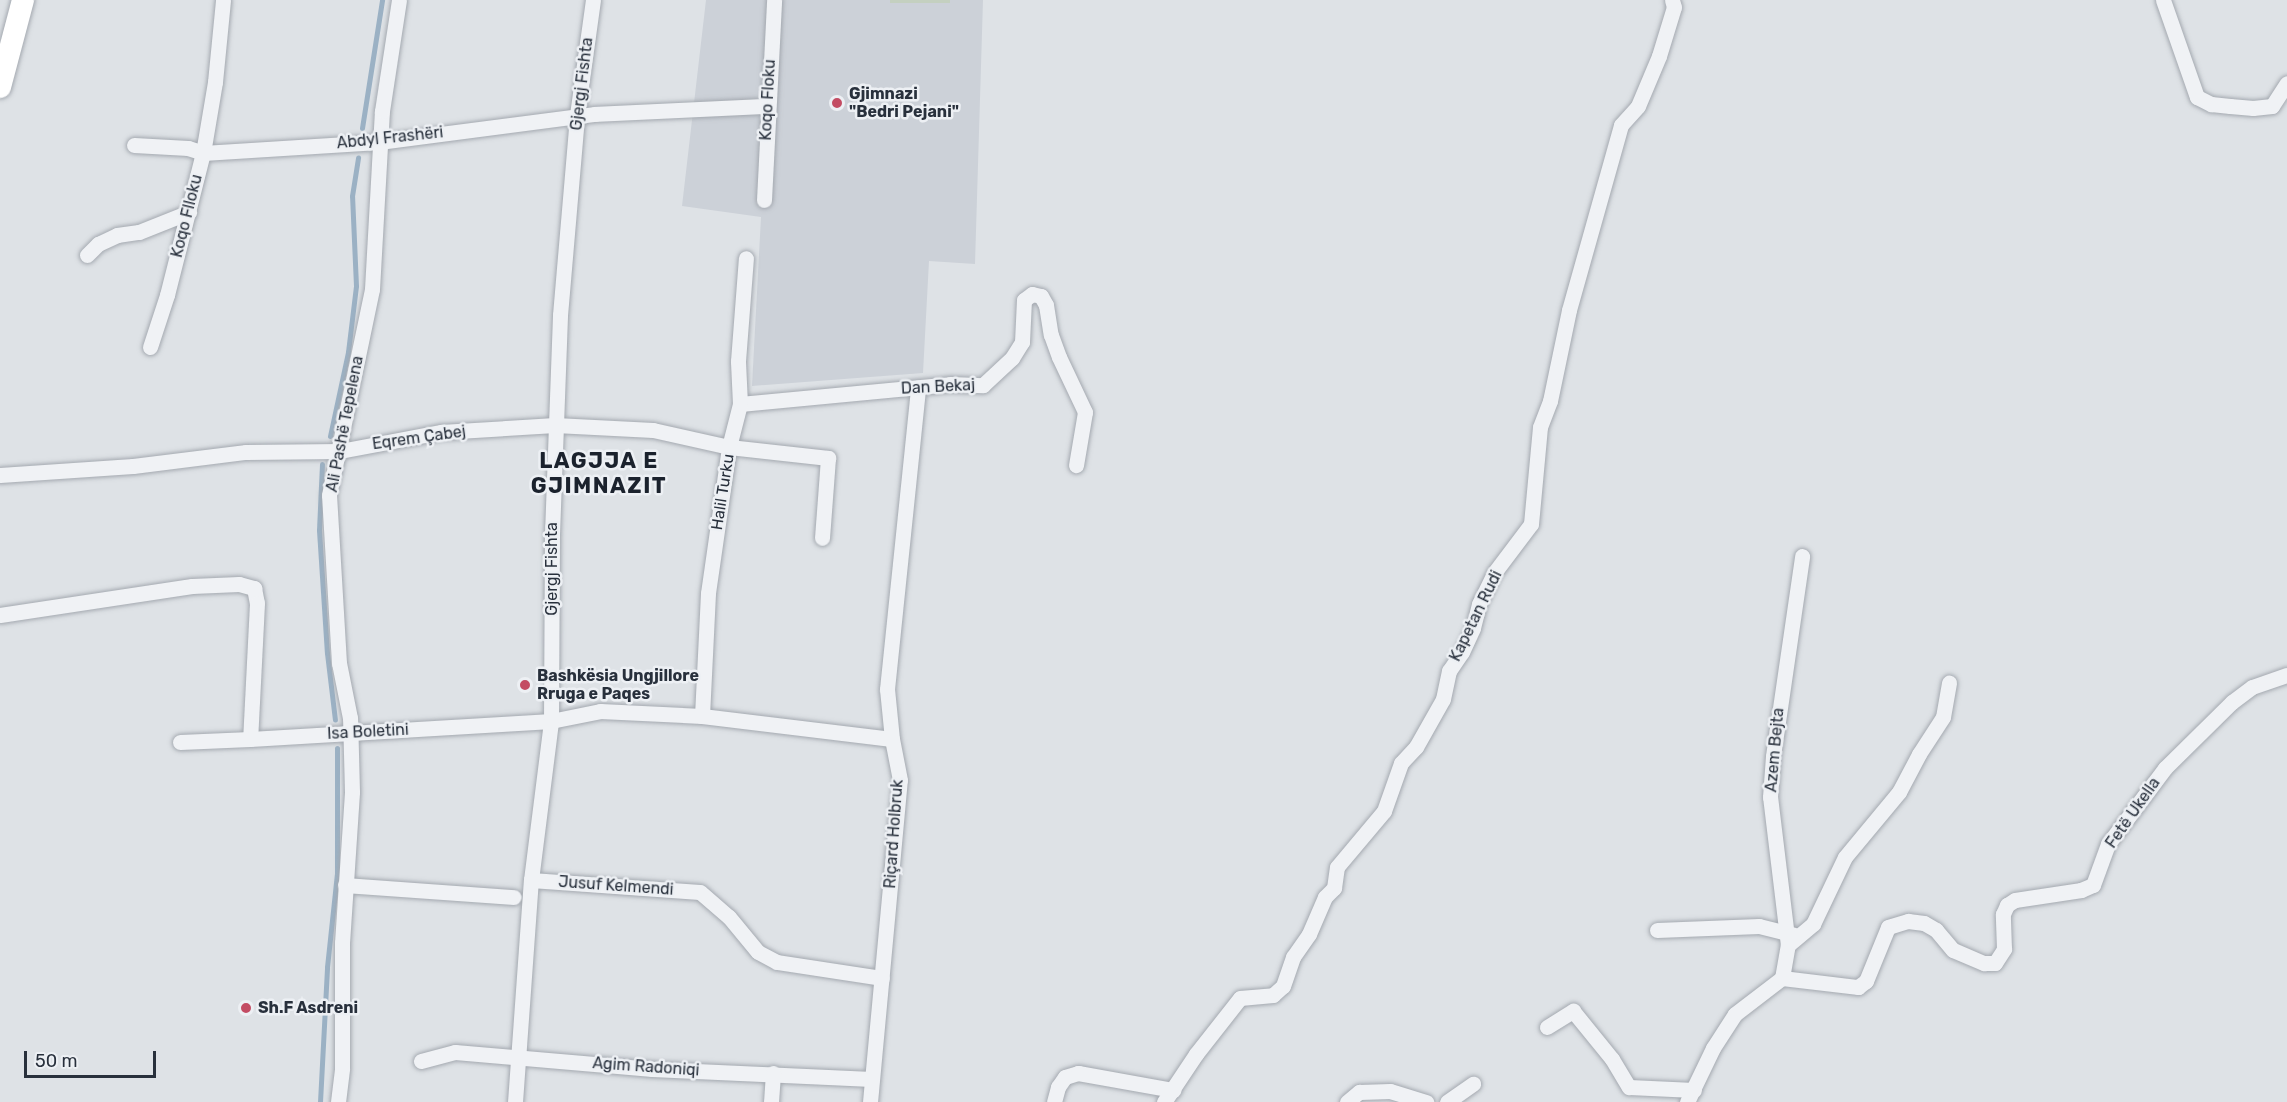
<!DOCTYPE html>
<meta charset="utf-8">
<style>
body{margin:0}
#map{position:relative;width:2287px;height:1102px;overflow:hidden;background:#dee2e6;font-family:Rubik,sans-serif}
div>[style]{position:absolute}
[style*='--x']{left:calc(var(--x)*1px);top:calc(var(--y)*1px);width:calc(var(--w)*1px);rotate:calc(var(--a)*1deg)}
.built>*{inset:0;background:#ccd1d8}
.green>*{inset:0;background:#c4d0c0;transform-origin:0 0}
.stream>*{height:5px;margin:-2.5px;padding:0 2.5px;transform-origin:2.5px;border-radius:2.5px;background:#9bb1c4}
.roads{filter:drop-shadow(0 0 2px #a4a9b0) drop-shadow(0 0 2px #a4a9b0)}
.street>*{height:15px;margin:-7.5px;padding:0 7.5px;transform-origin:7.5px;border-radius:7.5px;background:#f0f2f5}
.primary>*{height:22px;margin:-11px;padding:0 11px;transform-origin:11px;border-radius:11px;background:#fff}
.dots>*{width:16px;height:16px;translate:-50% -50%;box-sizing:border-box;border:3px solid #edf0f4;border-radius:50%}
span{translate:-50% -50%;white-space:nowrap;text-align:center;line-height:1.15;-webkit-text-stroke:5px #edf0f4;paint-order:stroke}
.street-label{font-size:16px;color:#28303c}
.poi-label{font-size:16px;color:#28303c;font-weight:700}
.left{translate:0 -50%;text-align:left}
.district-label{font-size:22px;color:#1b222d;font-weight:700;letter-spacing:1.5px}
.scale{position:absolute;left:24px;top:1051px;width:132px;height:27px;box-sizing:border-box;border:3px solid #28303c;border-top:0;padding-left:8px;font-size:18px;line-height:21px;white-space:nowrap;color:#28303c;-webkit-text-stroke:4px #edf0f4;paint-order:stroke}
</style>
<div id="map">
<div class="built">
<div style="clip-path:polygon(706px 0,983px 0,975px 264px,929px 261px,923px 373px,752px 386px,761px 217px,682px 206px)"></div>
</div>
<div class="green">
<div style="left:890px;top:0;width:60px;height:3px"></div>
</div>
<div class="stream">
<div style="--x:362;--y:128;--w:130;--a:-81.1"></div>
<div style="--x:330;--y:436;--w:86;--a:-77.9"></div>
<div style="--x:348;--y:352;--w:66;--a:-83.1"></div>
<div style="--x:356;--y:286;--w:90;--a:-92.5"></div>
<div style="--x:352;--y:196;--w:39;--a:-81"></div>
<div style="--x:322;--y:464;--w:66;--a:92.6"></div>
<div style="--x:319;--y:530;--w:123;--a:86.3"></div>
<div style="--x:327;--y:653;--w:67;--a:83.2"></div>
<div style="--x:320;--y:1102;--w:135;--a:-87"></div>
<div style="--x:327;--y:967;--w:94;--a:-83.9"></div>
<div style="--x:337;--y:874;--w:126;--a:-90"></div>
</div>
<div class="roads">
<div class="street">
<div style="--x:2163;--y:0;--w:103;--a:70.7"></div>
<div style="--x:2197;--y:97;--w:16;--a:27"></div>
<div style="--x:2211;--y:104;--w:19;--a:6"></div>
<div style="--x:2230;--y:106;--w:23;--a:5"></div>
<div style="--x:2253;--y:108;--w:19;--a:-6"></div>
<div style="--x:2272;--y:106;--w:27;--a:-57"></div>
<div style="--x:134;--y:145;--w:54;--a:3.2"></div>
<div style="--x:188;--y:148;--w:16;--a:18"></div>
<div style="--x:203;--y:153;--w:176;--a:-3.6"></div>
<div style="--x:379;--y:142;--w:218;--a:-7.4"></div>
<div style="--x:595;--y:114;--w:172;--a:-2.7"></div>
<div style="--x:764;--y:200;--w:200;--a:-87.1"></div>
<div style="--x:87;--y:255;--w:16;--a:-45"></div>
<div style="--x:98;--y:244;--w:21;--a:-25"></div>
<div style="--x:117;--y:235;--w:22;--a:-8"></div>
<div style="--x:139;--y:232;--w:54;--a:-21.8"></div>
<div style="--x:150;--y:347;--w:55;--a:-71.9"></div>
<div style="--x:167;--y:295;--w:146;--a:-75.8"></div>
<div style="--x:203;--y:153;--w:72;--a:-80.4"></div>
<div style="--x:215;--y:82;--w:82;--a:-84.4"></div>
<div style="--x:740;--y:404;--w:211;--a:-5.4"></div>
<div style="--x:950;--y:384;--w:33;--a:2"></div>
<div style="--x:983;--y:385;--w:40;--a:-43"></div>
<div style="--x:1012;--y:358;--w:19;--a:-58"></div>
<div style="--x:1022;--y:342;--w:42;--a:-87.3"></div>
<div style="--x:1024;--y:300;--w:10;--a:-37"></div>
<div style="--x:1032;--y:294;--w:9;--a:13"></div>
<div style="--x:1041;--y:296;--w:10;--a:61"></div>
<div style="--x:1046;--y:305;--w:30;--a:81"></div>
<div style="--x:1051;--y:335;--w:23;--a:70"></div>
<div style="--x:1059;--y:357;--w:61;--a:64.7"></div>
<div style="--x:1085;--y:412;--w:54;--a:99.6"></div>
<div style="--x:0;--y:475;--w:133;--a:-3.9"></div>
<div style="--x:133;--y:466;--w:114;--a:-7.1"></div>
<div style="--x:246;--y:452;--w:94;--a:-0.6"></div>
<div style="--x:340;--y:451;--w:103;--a:-10.7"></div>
<div style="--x:441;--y:432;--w:114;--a:-3.5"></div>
<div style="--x:555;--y:425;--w:98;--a:2.9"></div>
<div style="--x:653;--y:430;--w:78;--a:12.6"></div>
<div style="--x:729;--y:447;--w:100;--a:6.3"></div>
<div style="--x:828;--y:458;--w:80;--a:94.3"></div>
<div style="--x:0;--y:615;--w:194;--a:-8.6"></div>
<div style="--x:192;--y:586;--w:47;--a:-2.4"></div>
<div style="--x:239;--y:584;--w:16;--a:15"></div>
<div style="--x:254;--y:588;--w:15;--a:79"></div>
<div style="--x:257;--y:603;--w:136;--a:92.9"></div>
<div style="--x:250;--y:739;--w:302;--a:-3.4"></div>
<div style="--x:551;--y:721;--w:50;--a:-11.5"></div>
<div style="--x:600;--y:711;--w:102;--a:2.8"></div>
<div style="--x:702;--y:716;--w:191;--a:6.9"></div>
<div style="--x:702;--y:716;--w:123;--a:-87.2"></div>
<div style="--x:708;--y:593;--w:148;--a:-81.8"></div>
<div style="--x:729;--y:447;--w:44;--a:-75.7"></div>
<div style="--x:740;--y:404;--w:43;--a:-92.7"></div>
<div style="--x:738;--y:361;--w:103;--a:-85.6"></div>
<div style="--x:180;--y:742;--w:70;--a:-2.5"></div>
<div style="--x:531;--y:880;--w:169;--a:4.1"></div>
<div style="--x:700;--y:892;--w:38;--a:41"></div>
<div style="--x:729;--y:917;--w:45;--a:50.4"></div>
<div style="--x:758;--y:952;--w:21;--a:28"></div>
<div style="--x:777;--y:962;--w:106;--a:8.7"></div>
<div style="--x:345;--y:885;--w:169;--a:4.1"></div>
<div style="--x:1657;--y:930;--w:102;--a:-2.2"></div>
<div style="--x:1759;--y:926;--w:36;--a:14"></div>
<div style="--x:1788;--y:945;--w:33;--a:-40"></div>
<div style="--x:1813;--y:924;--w:74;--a:-64.5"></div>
<div style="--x:1845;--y:857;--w:85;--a:-50.3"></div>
<div style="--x:1899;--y:792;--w:43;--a:-62.2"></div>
<div style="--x:1919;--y:754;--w:44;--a:-57"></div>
<div style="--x:1943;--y:717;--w:35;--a:-80"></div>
<div style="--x:1782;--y:978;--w:77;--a:6.8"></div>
<div style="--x:1858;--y:987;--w:10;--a:-37"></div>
<div style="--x:1866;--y:981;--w:58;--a:-67.8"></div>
<div style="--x:1888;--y:927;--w:21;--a:-17"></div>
<div style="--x:1908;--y:921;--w:16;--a:7"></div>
<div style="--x:1924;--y:923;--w:14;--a:30"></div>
<div style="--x:1936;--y:930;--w:26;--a:50"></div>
<div style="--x:1953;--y:950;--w:34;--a:23"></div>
<div style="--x:1984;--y:963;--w:11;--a:0"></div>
<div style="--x:1995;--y:963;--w:17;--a:-57"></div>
<div style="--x:2004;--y:949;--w:35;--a:-92"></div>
<div style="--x:2003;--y:914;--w:10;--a:-66"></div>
<div style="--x:2007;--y:905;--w:9;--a:-32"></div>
<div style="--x:2015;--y:900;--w:67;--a:-8.6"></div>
<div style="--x:2081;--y:890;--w:13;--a:-23"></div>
<div style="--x:2093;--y:885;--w:44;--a:-69.9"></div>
<div style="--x:2108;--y:844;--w:95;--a:-53.1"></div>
<div style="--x:2165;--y:768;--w:94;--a:-44.6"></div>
<div style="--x:2232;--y:702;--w:25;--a:-37"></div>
<div style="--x:2252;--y:687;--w:37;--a:-19"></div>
<div style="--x:1547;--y:1027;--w:31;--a:-32"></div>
<div style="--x:1573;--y:1011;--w:62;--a:50.9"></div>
<div style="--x:1612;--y:1059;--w:33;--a:59"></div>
<div style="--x:1629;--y:1087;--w:65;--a:2.6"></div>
<div style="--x:421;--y:1061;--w:35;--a:-15"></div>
<div style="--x:455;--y:1052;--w:198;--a:4.9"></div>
<div style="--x:652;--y:1069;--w:220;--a:2.6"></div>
<div style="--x:338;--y:1102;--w:34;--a:-83"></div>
<div style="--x:342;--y:1068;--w:125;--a:-90"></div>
<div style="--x:342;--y:943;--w:151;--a:-86.2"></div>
<div style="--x:352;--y:792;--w:74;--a:-91.5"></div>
<div style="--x:350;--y:718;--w:56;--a:-101.3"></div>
<div style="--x:339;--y:663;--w:168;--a:-93.4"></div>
<div style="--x:329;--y:495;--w:210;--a:-78.2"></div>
<div style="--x:372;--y:289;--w:178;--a:-86.8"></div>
<div style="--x:382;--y:111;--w:112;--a:-81.3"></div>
<div style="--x:515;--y:1102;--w:223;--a:-85.9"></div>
<div style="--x:531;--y:880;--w:160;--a:-82.8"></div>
<div style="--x:551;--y:721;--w:187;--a:-89.7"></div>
<div style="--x:552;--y:534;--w:219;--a:-87.9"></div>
<div style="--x:560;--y:315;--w:201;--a:-85.1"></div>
<div style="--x:577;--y:115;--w:116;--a:-82.1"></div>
<div style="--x:771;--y:1102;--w:29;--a:-86"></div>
<div style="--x:870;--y:1102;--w:323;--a:-84.7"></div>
<div style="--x:900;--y:780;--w:42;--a:-101"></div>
<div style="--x:892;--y:739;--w:50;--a:-95.7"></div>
<div style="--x:887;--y:689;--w:303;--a:-84.1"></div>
<div style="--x:1054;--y:1102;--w:16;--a:-75"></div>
<div style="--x:1058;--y:1087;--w:12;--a:-55"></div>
<div style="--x:1065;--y:1077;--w:14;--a:-17"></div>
<div style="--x:1078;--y:1073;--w:97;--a:10.1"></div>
<div style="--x:1164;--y:1102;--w:58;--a:-56.3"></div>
<div style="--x:1196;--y:1054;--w:71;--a:-51.8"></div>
<div style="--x:1240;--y:998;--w:33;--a:-5"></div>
<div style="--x:1273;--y:995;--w:13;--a:-42"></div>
<div style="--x:1283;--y:986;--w:31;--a:-71"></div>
<div style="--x:1293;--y:957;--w:28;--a:-55"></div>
<div style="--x:1309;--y:934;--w:40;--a:-66.6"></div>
<div style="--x:1325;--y:897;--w:13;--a:-45"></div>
<div style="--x:1334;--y:888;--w:21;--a:-82"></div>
<div style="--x:1337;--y:867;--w:73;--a:-50"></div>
<div style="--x:1384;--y:811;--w:51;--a:-70.5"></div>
<div style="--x:1401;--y:763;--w:22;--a:-47"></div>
<div style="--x:1416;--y:747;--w:55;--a:-60.6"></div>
<div style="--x:1443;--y:699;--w:29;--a:-78"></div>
<div style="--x:1449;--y:671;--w:23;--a:-56"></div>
<div style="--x:1462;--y:652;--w:26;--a:-65"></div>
<div style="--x:1473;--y:628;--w:25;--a:-76"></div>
<div style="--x:1479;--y:604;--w:34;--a:-64"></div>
<div style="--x:1494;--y:573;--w:61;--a:-52.9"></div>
<div style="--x:1531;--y:524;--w:97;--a:-84.7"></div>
<div style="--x:1540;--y:427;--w:28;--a:-69"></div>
<div style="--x:1550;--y:401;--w:93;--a:-78.2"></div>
<div style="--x:1569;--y:310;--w:192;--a:-74.3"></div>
<div style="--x:1621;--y:125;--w:25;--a:-48"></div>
<div style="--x:1638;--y:106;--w:54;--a:-67.2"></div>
<div style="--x:1659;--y:56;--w:51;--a:-73"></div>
<div style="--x:1674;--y:7;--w:7;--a:-106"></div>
<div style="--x:1347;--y:1102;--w:16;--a:-40"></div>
<div style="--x:1359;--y:1092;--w:31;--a:-2"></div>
<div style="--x:1390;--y:1091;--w:38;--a:17"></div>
<div style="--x:1447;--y:1102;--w:32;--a:-35"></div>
<div style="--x:1687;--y:1102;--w:60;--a:-64.3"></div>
<div style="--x:1713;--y:1048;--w:40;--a:-57.1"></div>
<div style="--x:1735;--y:1014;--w:59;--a:-37.5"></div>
<div style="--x:1782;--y:978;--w:34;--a:-80"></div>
<div style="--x:1788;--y:945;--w:149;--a:-96.9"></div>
<div style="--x:1770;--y:797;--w:41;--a:-85.8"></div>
<div style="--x:1773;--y:756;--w:202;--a:-81.7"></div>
</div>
<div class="primary">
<div style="--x:0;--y:87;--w:90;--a:-75.2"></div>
</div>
</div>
<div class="dots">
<div style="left:837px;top:103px;background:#c34c63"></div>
<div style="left:525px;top:685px;background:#c34c63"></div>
<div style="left:246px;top:1008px;background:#c34c63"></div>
</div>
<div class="street-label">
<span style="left:582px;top:84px;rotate:-83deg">Gjergj Fishta</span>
<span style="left:768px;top:100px;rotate:-87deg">Koqo Floku</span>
<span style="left:390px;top:138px;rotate:-6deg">Abdyl Frashëri</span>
<span style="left:187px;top:216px;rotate:-76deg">Koqo Flloku</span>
<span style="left:938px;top:387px;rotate:-3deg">Dan Bekaj</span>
<span style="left:345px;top:424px;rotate:-79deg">Ali Pashë Tepelena</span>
<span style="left:419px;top:438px;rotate:-8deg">Eqrem Çabej</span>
<span style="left:723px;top:492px;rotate:-81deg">Halil Turku</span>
<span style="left:552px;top:569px;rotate:-90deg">Gjergj Fishta</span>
<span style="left:1476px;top:616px;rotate:-64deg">Kapetan Rudi</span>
<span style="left:368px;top:732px;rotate:-3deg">Isa Boletini</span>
<span style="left:1775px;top:750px;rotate:-85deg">Azem Bejta</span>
<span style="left:2133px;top:813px;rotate:-55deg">Fetë Ukella</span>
<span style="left:894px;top:834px;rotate:-86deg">Riçard Holbruk</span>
<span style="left:616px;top:886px;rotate:4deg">Jusuf Kelmendi</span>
<span style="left:646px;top:1067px;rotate:4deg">Agim Radoniqi</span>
</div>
<div class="poi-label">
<span class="left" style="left:849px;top:103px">Gjimnazi<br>"Bedri Pejani"</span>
<span class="left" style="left:537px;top:685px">Bashkësia Ungjillore<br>Rruga e Paqes</span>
<span class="left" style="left:258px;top:1008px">Sh.F Asdreni</span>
</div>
<div class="district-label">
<span style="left:599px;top:473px">LAGJJA E<br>GJIMNAZIT</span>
</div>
<div class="scale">50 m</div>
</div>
